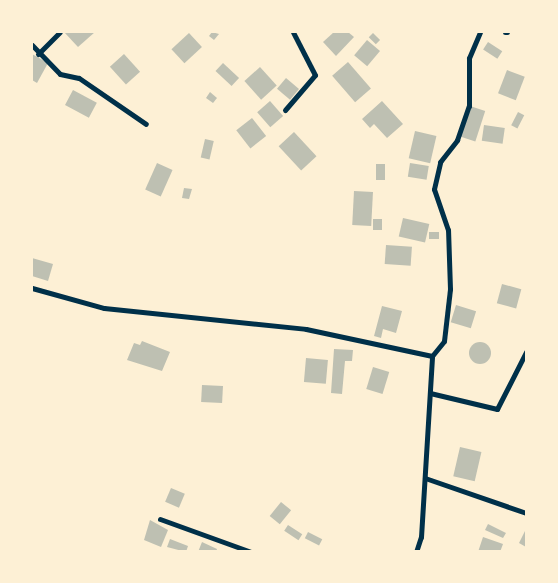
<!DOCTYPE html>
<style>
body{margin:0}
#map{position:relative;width:558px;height:583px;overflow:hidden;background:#fdf0d5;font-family:"Varela Round",sans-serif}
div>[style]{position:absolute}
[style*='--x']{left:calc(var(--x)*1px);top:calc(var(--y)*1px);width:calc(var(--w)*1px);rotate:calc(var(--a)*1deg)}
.building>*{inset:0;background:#bec0b2;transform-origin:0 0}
.round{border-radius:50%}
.minor>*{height:5px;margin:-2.5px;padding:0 2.5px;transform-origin:2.5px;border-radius:2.5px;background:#003049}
span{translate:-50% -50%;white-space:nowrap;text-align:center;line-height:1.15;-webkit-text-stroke:5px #fdf0d5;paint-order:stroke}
.frame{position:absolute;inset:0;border:33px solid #fdf0d5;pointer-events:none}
</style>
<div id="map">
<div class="building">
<div style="clip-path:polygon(64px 32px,95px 32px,78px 47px)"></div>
<div style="clip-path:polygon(212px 32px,219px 34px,214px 40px,209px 36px)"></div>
<div style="clip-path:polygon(334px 32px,348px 32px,354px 37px,336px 56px,323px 42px)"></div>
<div style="left:189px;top:33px;width:19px;height:24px;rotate:47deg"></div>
<div style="left:373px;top:33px;width:10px;height:6px;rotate:45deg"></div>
<div style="left:367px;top:40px;width:17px;height:20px;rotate:40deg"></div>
<div style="left:488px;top:42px;width:17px;height:9px;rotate:33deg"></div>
<div style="clip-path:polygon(32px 54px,48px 63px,37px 83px,32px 80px)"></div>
<div style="left:124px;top:54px;width:24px;height:19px;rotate:48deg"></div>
<div style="left:348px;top:62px;width:35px;height:21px;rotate:49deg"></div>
<div style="left:223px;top:63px;width:22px;height:11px;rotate:43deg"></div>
<div style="left:260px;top:67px;width:25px;height:21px;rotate:48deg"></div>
<div style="left:507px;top:70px;width:19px;height:25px;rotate:21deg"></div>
<div style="left:286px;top:78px;width:17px;height:14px;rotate:40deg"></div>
<div style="left:73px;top:90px;width:27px;height:17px;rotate:28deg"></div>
<div style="clip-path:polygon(210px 92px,217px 98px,213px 103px,206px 98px)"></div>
<div style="left:270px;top:101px;width:20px;height:17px;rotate:49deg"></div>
<div style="clip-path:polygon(382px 101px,403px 124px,387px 138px,374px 124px,370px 128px,362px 119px)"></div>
<div style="left:470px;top:106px;width:16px;height:32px;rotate:18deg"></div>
<div style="left:518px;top:112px;width:7px;height:15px;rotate:27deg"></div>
<div style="left:252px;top:118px;width:23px;height:20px;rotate:52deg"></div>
<div style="left:484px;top:125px;width:21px;height:16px;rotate:8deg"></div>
<div style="left:415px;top:131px;width:22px;height:28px;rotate:13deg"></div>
<div style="left:294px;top:132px;width:33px;height:21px;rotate:47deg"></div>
<div style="left:205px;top:139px;width:9px;height:19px;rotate:13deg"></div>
<div style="left:157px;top:163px;width:17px;height:29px;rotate:24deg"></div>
<div style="left:410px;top:163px;width:19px;height:14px;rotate:9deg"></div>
<div style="left:376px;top:164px;width:9px;height:16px"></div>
<div style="clip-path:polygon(184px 188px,192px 189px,189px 199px,182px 198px)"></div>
<div style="left:354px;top:191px;width:19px;height:34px;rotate:3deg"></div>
<div style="left:403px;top:218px;width:27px;height:19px;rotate:13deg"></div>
<div style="left:373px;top:219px;width:9px;height:11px"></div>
<div style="left:429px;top:232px;width:10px;height:7px"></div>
<div style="left:386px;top:245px;width:26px;height:19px;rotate:4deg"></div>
<div style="clip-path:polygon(32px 258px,53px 264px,48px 281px,32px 276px)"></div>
<div style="left:502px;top:284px;width:20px;height:20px;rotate:15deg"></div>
<div style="left:456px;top:305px;width:21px;height:18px;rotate:17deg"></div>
<div style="clip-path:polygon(382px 306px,402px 311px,396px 333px,383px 329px,381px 338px,374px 336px)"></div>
<div style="clip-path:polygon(142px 341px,170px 352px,162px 371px,127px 360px,134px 343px,140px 345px)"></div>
<div class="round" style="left:469px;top:342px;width:22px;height:22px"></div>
<div style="clip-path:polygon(334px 349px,353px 350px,352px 361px,345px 361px,342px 394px,331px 393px)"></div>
<div style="left:306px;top:358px;width:22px;height:24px;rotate:5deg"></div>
<div style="left:373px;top:367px;width:17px;height:23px;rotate:17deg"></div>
<div style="left:202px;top:385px;width:21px;height:17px;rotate:3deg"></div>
<div style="left:460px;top:447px;width:22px;height:30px;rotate:13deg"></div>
<div style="left:171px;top:488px;width:15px;height:15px;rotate:23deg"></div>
<div style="left:281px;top:502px;width:13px;height:18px;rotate:39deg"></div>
<div style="clip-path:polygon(150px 520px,168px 530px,161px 547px,144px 540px)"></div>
<div style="clip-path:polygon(488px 524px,506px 533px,503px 538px,485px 530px)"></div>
<div style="left:288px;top:525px;width:17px;height:7px;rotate:33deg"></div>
<div style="clip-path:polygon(526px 529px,526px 547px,519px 543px)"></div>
<div style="left:308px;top:532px;width:16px;height:7px;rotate:27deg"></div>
<div style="clip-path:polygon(483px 537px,503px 544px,500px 552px,478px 552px)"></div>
<div style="clip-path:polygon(170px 539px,188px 546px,186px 552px,167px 547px)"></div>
<div style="clip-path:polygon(202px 542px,217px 549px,216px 552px,198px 552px)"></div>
</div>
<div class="minor">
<div style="--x:505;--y:32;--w:2;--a:0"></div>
<div style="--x:32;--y:45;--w:40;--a:46"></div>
<div style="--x:60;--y:74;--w:19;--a:12"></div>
<div style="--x:79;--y:78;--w:81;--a:34.5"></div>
<div style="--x:38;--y:54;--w:31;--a:-45"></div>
<div style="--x:285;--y:110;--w:46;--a:-49.4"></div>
<div style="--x:315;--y:75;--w:48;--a:-117.1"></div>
<div style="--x:32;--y:288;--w:75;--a:15.5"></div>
<div style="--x:104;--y:308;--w:203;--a:5.9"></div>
<div style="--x:306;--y:329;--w:129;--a:12.1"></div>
<div style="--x:432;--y:356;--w:19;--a:-51"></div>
<div style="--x:444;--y:341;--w:52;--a:-83.4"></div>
<div style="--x:450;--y:289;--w:59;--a:-91.9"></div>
<div style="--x:448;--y:230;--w:43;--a:-108.9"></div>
<div style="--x:434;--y:189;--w:28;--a:-77"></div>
<div style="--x:440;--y:162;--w:28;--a:-52"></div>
<div style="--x:457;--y:140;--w:36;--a:-71"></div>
<div style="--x:469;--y:106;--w:48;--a:-90"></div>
<div style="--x:469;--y:58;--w:28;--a:-67"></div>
<div style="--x:430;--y:393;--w:69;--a:13.4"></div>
<div style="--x:497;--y:409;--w:64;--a:-63"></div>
<div style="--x:425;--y:478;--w:107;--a:19.1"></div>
<div style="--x:160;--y:519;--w:97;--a:19.9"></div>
<div style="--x:416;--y:552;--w:16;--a:-72"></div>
<div style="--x:421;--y:537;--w:181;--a:-86.5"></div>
</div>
<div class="frame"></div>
</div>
